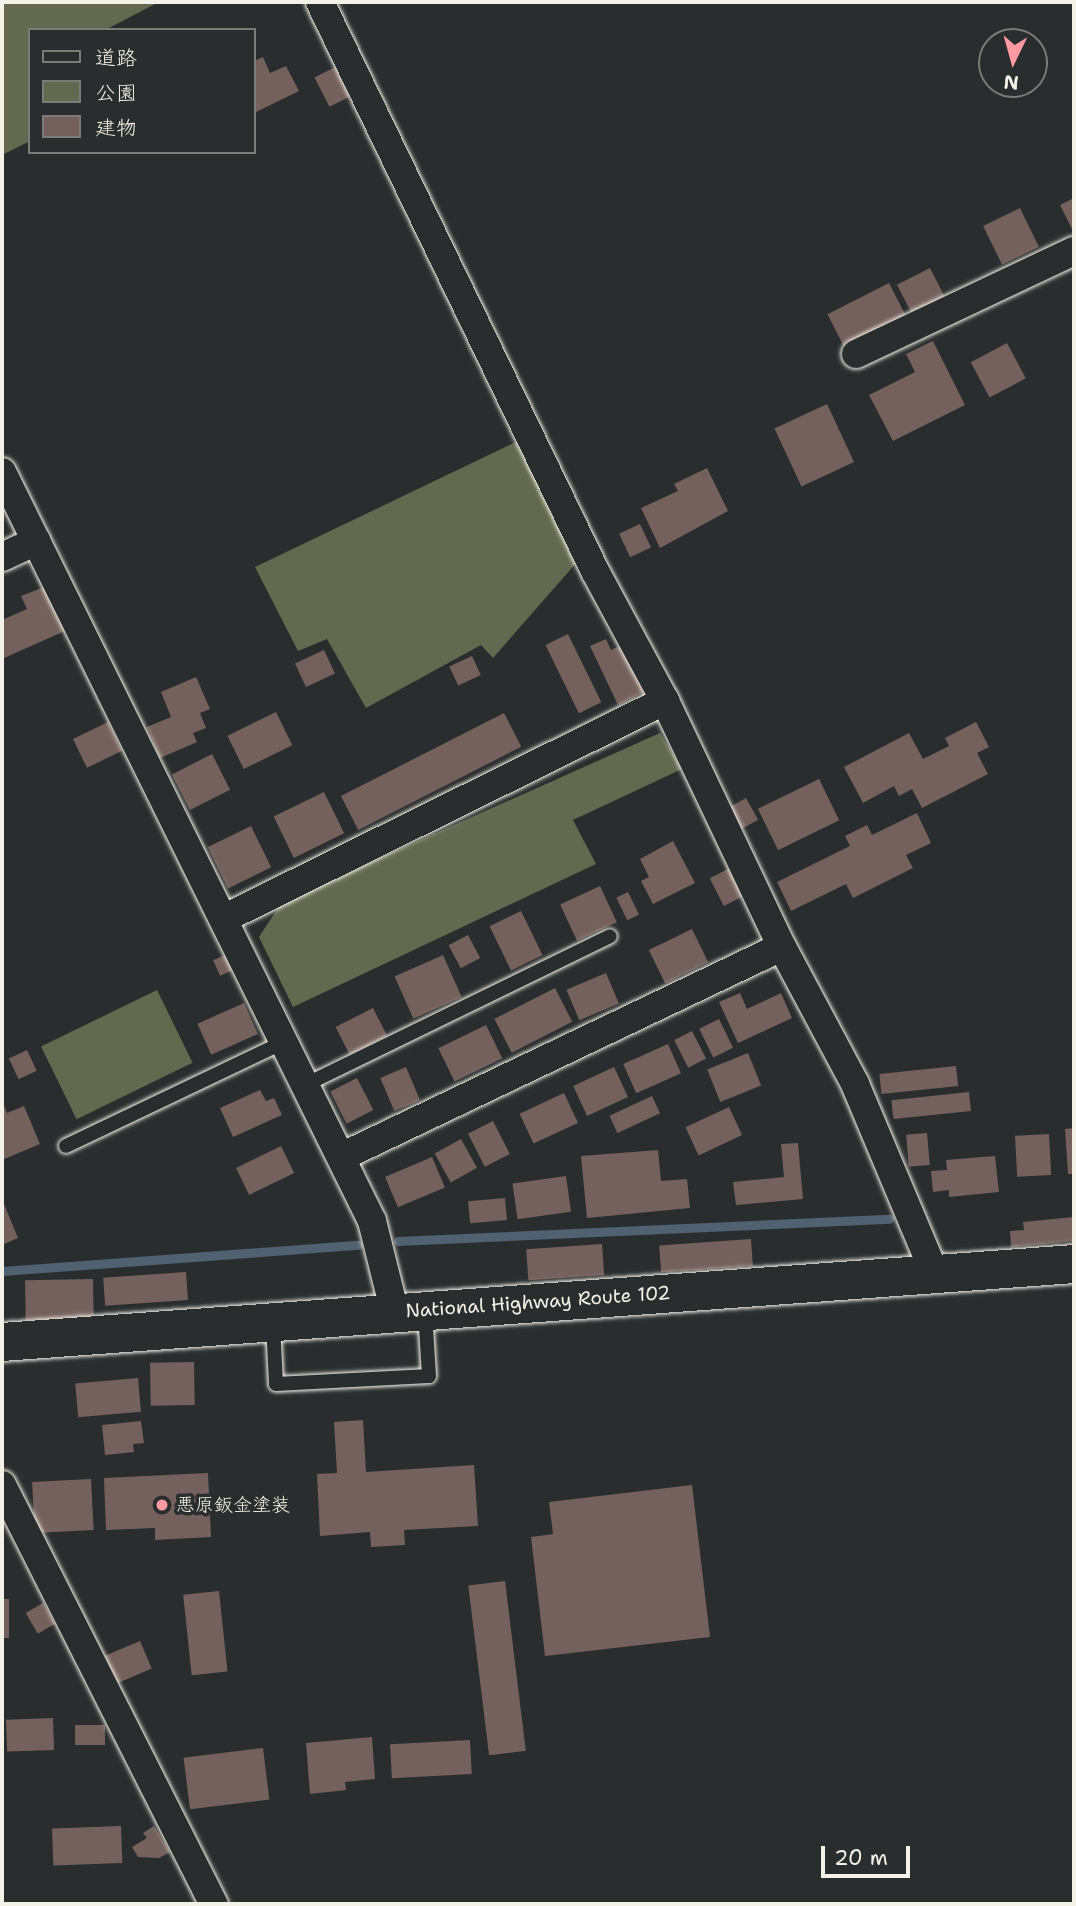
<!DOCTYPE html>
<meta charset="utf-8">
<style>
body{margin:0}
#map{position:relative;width:1076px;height:1906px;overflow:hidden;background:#2a2d2e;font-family:"Shantell Sans","Klee One",sans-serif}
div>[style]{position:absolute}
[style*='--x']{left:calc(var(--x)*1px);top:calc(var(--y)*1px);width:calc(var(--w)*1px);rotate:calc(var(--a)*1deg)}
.green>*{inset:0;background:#63694f;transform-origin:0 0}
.stream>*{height:9px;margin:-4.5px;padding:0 4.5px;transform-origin:4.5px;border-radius:4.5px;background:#506172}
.building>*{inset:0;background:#74615d;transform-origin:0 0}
.roads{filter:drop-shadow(0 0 2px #f4f1e8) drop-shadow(0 0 2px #f4f1e8)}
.service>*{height:14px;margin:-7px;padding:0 7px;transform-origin:7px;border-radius:7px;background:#2a2d2e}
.minor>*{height:28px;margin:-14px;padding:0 14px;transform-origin:14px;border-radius:14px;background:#2a2d2e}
.trunk>*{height:38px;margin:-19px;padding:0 19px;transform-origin:19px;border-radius:19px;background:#2a2d2e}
.dots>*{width:19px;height:19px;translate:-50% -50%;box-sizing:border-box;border:4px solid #2a2d2e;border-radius:50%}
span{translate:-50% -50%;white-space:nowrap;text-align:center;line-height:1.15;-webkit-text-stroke:7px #2a2d2e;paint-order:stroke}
.street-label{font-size:19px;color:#f4f1e8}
.poi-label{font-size:19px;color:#f4f1e8}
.left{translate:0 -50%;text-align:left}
.frame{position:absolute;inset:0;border:4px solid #f4f1e8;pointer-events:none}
.legend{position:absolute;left:28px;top:28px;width:228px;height:126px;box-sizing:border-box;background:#2a2d2e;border:2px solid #7b7b78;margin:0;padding:9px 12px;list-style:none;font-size:21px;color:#f4f1e8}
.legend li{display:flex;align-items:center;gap:14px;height:35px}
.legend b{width:35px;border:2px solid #7b7b78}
.north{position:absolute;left:978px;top:28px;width:70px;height:70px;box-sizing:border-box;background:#2a2d2e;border:2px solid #7b7b78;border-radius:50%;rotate:185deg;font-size:19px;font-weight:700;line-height:28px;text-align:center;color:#f4f1e8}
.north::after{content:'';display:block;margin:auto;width:24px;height:32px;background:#ff9aa2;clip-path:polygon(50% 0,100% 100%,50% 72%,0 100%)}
.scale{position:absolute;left:821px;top:1846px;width:89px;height:32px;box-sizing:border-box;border:4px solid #f4f1e8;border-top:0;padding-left:9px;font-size:21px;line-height:24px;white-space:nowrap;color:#f4f1e8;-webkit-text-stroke:5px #2a2d2e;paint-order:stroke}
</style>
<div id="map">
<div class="green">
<div style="clip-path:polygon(2px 2px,159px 2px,105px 30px,30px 30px,30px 141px,2px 155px)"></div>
<div style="clip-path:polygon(518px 441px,577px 562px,493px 658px,481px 645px,366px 708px,327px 639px,298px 651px,255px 567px)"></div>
<div style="clip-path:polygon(660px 733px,682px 769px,573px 820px,596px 864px,293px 1007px,259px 937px,282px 902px)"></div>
<div style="left:157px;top:990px;width:81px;height:129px;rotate:64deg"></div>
</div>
<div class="stream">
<div style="--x:398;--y:1241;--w:492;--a:-2.6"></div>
<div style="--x:2;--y:1271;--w:357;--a:-4.2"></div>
</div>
<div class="building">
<div style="clip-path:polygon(263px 57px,270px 73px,286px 66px,299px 91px,254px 113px,254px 61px)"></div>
<div style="left:335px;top:67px;width:33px;height:23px;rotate:63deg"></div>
<div style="clip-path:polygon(1074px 198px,1074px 233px,1060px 205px)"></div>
<div style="left:1020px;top:208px;width:43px;height:41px;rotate:64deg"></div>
<div style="left:930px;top:268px;width:36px;height:37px;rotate:63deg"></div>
<div style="left:889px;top:283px;width:38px;height:69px;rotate:63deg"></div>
<div style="clip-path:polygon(933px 341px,965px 405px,893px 441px,869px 395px,915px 372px,906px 354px)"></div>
<div style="left:1007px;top:343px;width:40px;height:41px;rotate:62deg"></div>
<div style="left:827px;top:404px;width:64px;height:58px;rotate:65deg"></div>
<div style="clip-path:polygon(707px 468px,728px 511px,660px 548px,641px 508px,678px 491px,674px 484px)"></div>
<div style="left:640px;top:524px;width:26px;height:23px;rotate:65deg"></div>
<div style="clip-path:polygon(47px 586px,67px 630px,4px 658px,2px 620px,27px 609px,21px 596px)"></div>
<div style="left:568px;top:634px;width:76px;height:25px;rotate:64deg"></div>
<div style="clip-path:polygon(606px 639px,611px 650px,622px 645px,644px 692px,618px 705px,590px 646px)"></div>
<div style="left:324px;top:650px;width:26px;height:32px;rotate:65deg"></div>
<div style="left:472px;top:656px;width:21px;height:25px;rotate:65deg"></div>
<div style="clip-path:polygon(196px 677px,210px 709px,200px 713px,206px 728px,193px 733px,197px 742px,160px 758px,147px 727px,171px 717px,161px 692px)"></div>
<div style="left:276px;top:712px;width:37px;height:54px;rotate:64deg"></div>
<div style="left:504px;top:713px;width:38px;height:183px;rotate:63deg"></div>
<div style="left:108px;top:722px;width:32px;height:39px;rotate:64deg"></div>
<div style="clip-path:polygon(976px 722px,989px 747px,977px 753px,988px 774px,922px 808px,912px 789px,899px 796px,894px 786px,863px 803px,844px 767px,909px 733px,923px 759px,949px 746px,945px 738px)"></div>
<div style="left:212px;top:754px;width:40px;height:45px;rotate:63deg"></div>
<div style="left:819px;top:779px;width:46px;height:68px;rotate:64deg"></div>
<div style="left:324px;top:792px;width:46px;height:56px;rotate:64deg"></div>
<div style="left:746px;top:798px;width:25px;height:19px;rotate:61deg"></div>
<div style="clip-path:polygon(917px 813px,931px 843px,906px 855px,913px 868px,853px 898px,846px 884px,791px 911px,777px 882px,850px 846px,845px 836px,867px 825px,872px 835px)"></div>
<div style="left:251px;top:826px;width:46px;height:48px;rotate:64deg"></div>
<div style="clip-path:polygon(673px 841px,695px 883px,653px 904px,641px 881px,649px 877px,640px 859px)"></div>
<div style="left:732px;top:867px;width:31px;height:25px;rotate:63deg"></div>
<div style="left:600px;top:886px;width:40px;height:44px;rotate:65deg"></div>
<div style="left:628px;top:892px;width:25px;height:13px;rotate:64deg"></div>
<div style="left:521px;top:911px;width:49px;height:35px;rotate:64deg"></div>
<div style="left:692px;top:929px;width:37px;height:48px;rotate:64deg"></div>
<div style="left:468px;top:935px;width:26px;height:22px;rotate:62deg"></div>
<div style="left:225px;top:955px;width:17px;height:13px;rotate:66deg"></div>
<div style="left:443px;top:955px;width:46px;height:53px;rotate:66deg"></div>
<div style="left:606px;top:973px;width:33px;height:43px;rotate:67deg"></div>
<div style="left:555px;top:988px;width:38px;height:68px;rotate:63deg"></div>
<div style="clip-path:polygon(740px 993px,747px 1009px,781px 993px,792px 1018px,738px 1043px,719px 1002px)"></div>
<div style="left:244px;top:1003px;width:34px;height:51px;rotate:66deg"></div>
<div style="left:373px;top:1008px;width:31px;height:42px;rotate:63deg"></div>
<div style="left:719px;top:1019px;width:32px;height:22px;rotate:64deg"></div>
<div style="left:486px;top:1025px;width:37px;height:53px;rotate:64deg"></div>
<div style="left:692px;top:1031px;width:31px;height:20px;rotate:63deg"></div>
<div style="left:668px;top:1044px;width:32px;height:49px;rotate:66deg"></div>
<div style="left:27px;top:1050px;width:23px;height:20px;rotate:65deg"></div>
<div style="left:748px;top:1053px;width:35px;height:44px;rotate:68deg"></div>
<div style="left:956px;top:1066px;width:20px;height:77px;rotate:84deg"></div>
<div style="left:406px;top:1067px;width:36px;height:28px;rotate:67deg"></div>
<div style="left:614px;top:1067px;width:33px;height:45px;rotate:65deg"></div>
<div style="left:357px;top:1078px;width:36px;height:30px;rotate:63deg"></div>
<div style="clip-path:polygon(260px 1090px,266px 1101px,274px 1098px,282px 1115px,233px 1137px,220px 1108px)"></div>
<div style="left:969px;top:1092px;width:19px;height:78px;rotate:84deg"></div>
<div style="left:564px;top:1093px;width:33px;height:49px;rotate:65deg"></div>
<div style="left:652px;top:1096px;width:19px;height:47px;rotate:65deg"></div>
<div style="clip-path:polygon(2px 1101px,7px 1113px,24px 1106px,40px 1144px,2px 1160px)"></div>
<div style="left:729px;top:1107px;width:31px;height:48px;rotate:65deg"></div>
<div style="left:493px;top:1121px;width:37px;height:28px;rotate:63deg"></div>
<div style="clip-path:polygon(1074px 1128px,1074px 1174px,1068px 1174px,1065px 1129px)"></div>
<div style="left:927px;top:1133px;width:32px;height:21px;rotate:85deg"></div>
<div style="left:1049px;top:1134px;width:41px;height:34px;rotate:87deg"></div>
<div style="left:461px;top:1139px;width:33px;height:30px;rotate:61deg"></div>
<div style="clip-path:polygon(798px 1143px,803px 1199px,736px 1205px,733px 1182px,784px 1177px,781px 1144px)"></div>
<div style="left:281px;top:1146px;width:30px;height:50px;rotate:64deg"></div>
<div style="clip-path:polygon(658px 1150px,661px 1181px,687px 1179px,690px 1208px,587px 1218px,581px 1156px)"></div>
<div style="clip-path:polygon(995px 1156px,999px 1192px,949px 1197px,949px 1190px,933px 1192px,931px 1171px,947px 1170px,946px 1160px)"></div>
<div style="left:432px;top:1157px;width:33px;height:51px;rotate:67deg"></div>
<div style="left:566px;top:1176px;width:36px;height:54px;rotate:82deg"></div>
<div style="left:505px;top:1198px;width:22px;height:37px;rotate:85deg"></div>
<div style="clip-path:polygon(2px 1199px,18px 1238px,2px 1245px)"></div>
<div style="clip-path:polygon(1074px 1217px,1074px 1241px,1011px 1247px,1010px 1231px,1024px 1230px,1023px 1222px)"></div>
<div style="left:751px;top:1239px;width:27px;height:92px;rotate:86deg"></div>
<div style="left:602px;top:1244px;width:31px;height:76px;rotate:86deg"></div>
<div style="left:186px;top:1272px;width:28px;height:83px;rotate:86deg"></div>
<div style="left:93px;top:1279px;width:40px;height:68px;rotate:89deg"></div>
<div style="left:194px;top:1362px;width:43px;height:44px;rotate:89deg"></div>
<div style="left:138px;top:1378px;width:34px;height:63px;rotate:85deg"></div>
<div style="clip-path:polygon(363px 1420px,366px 1472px,474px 1465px,478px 1526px,404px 1530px,405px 1545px,371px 1547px,370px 1532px,320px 1536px,317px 1474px,337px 1473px,334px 1422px)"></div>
<div style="clip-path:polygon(141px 1421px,144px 1443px,133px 1444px,134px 1452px,105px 1455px,102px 1425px)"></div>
<div style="clip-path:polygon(208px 1473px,211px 1537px,155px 1540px,155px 1528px,106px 1530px,104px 1478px)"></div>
<div style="left:91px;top:1479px;width:51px;height:59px;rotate:87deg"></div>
<div style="clip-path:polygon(692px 1485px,710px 1637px,545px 1656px,531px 1537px,553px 1534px,549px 1502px)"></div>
<div style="left:505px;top:1581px;width:171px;height:37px;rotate:83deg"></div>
<div style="left:219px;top:1591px;width:81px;height:36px;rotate:84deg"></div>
<div style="left:2px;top:1599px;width:7px;height:39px"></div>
<div style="left:43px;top:1603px;width:24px;height:20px;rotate:60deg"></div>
<div style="left:140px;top:1641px;width:30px;height:38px;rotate:67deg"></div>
<div style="left:53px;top:1718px;width:32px;height:47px;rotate:88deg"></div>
<div style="left:105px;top:1725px;width:20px;height:30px;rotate:90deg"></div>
<div style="clip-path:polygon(372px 1737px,375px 1779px,345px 1782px,346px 1790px,310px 1794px,306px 1743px)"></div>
<div style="left:470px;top:1740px;width:34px;height:80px;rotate:87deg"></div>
<div style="left:263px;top:1748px;width:52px;height:80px;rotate:83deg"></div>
<div style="left:121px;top:1826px;width:37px;height:69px;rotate:88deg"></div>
<div style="clip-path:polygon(154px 1826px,170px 1852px,159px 1858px,138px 1857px,132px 1847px,147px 1838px,143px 1833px)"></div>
</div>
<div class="roads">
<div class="service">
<div style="--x:305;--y:1085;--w:339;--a:-26"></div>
<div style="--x:66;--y:1146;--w:242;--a:-25.5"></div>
<div style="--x:273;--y:1324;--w:60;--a:87.1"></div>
<div style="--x:276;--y:1384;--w:153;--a:-3"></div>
<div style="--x:429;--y:1376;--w:65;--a:-93.5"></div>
</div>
<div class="minor">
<div style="--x:320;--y:2;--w:632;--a:64.21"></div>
<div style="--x:595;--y:571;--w:148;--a:61.7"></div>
<div style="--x:665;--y:701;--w:272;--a:64.6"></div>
<div style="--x:782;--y:947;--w:155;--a:61.9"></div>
<div style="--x:855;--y:1084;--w:204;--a:67.2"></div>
<div style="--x:856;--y:354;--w:241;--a:-25.3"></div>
<div style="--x:2;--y:472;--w:835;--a:63.71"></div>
<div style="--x:372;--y:1221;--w:95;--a:76"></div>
<div style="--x:2;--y:557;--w:38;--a:-25"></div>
<div style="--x:223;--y:919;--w:493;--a:-26.3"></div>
<div style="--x:341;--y:1157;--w:488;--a:-25.5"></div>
<div style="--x:2;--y:1485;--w:470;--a:63.2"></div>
</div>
<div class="trunk">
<div style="--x:2;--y:1342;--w:1075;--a:-4.16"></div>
</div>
</div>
<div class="dots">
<div style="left:162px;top:1505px;background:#ff9aa2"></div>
</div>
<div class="street-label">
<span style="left:538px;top:1302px;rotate:-4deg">National Highway Route 102</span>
</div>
<div class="poi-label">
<span class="left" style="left:176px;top:1505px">悪原鈑金塗装</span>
</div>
<div class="frame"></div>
<ul class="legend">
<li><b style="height:9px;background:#2a2d2e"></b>道路</li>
<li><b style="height:19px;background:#63694f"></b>公園</li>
<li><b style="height:19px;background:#74615d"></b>建物</li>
</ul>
<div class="north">N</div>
<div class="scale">20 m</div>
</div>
